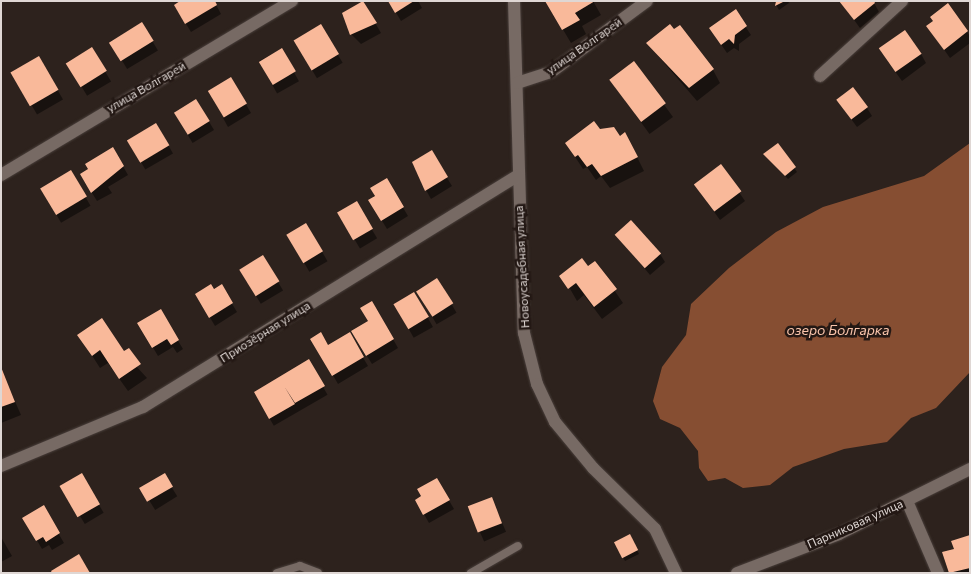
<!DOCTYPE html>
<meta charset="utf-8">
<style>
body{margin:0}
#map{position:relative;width:971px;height:574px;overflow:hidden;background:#2d221d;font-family:Commissioner,sans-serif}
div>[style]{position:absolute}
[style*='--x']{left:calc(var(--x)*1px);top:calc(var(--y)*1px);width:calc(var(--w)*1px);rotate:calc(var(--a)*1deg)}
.water>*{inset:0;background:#864e32}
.shadow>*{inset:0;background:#0007;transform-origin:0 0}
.building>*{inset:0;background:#f9b99a;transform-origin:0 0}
.roads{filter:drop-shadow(0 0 1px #4a403c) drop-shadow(0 0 1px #4a403c)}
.service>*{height:8px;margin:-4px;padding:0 4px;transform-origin:4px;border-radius:4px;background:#776a64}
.minor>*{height:12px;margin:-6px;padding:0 6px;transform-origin:6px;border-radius:6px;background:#776a64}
span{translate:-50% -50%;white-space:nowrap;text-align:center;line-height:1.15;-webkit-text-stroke:5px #231814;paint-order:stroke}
.street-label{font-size:12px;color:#dfd7d4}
.water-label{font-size:14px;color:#f9c4ab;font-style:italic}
.frame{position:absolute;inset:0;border:2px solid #dfd7d4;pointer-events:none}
</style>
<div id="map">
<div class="water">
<div style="clip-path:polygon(970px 143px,970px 372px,936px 408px,911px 418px,887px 442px,844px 449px,793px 467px,770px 485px,743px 488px,725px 478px,708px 481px,699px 468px,698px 451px,680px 428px,660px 419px,653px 401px,662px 367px,686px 335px,691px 304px,729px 268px,776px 232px,823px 207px,924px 176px)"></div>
</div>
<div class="shadow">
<div style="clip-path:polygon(214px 1px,221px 14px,191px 32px,175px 6px)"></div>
<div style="clip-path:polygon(389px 1px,418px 1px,422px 8px,401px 21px)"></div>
<div style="clip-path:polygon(546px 1px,593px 1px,601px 15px,582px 26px,586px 34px,571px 43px)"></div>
<div style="clip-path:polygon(774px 1px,788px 1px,789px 3px,779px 10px)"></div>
<div style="clip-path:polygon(840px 1px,874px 3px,879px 12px,860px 28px)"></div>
<div style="clip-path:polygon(363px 2px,381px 33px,361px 44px,351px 34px)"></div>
<div style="clip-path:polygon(948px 5px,970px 36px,970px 43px,950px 58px,928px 27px)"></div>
<div style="clip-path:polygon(735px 11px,751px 35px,739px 44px,739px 51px,734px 48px,727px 53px,716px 37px)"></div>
<div style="left:142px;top:24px;width:31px;height:36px;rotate:59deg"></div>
<div style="left:320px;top:25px;width:44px;height:30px;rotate:59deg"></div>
<div style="clip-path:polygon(647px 43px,713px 70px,720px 83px,697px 101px)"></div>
<div style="left:91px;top:48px;width:39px;height:28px;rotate:59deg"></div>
<div style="left:281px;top:49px;width:37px;height:25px;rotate:61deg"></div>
<div style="clip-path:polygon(921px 54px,926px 63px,902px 81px,886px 59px)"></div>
<div style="left:39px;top:58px;width:48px;height:30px;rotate:60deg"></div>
<div style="left:633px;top:62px;width:68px;height:29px;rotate:54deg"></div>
<div style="clip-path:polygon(231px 79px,251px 113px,228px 127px,223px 118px)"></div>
<div style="left:196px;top:100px;width:35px;height:25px;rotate:59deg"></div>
<div style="clip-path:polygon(843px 108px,867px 108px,872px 116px,857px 127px)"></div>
<div style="left:156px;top:124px;width:34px;height:32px;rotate:60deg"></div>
<div style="clip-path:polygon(599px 131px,632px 147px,644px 171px,610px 188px,601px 176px,596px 180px,587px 167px,583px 169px,566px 143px)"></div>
<div style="clip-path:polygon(778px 144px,797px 172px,788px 179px,764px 154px)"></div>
<div style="clip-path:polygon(113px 149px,128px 175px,108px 187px,112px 193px,97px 201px,81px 175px)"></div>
<div style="clip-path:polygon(431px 152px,452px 186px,431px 199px,426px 190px)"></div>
<div style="clip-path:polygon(721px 166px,745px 201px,720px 220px,701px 194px)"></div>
<div style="left:71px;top:172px;width:39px;height:34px;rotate:60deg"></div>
<div style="clip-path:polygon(386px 179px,408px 216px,387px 229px,370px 201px)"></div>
<div style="left:356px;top:203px;width:41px;height:20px;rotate:59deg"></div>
<div style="left:306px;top:224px;width:43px;height:21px;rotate:60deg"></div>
<div style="clip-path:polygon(617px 235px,660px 254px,665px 262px,650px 275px)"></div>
<div style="left:263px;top:257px;width:39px;height:26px;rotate:59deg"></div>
<div style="clip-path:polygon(595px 262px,623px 303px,602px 319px,584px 295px,577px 301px,569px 287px)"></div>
<div style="left:437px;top:279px;width:39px;height:23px;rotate:60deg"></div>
<div style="clip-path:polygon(221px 286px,237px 312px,215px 326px,196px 294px)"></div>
<div style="left:414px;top:293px;width:39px;height:22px;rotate:61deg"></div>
<div style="clip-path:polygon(372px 302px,398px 348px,372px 364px,352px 332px,369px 322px)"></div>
<div style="clip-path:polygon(160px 311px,183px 349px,177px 353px,173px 347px,158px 356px,139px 324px)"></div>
<div style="clip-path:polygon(349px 334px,368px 366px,338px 384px,312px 339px,328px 347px)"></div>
<div style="clip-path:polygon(79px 335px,124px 353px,147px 378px,128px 391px,108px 363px,100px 368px)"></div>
<div style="left:308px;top:361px;width:39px;height:62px;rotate:60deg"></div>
<div style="clip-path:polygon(1px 370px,21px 415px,1px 423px)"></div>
<div style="left:81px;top:475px;width:44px;height:22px;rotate:59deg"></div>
<div style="left:164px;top:475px;width:25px;height:26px;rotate:58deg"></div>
<div style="clip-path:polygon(437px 480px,454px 509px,429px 523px,416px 500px)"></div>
<div style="left:491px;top:498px;width:37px;height:24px;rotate:66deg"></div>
<div style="clip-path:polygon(43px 507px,64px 543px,52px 550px,49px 545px,42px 549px,24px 518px)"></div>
<div style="clip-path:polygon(970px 536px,970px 573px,950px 573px)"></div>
<div style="clip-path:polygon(1px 537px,12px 556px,1px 562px)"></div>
<div style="clip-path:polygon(632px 540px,639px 554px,625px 561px,615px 543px)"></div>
</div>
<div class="building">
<div style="clip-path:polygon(180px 1px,215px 1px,217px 5px,185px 24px,174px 5px)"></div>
<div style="clip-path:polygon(363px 1px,377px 23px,350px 35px,342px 13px)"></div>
<div style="clip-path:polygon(388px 1px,414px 1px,395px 13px)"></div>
<div style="clip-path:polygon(545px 1px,595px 1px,575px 13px,580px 20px,562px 30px)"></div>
<div style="clip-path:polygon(776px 1px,785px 1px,775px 6px)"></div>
<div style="clip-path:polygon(839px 1px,874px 1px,875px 3px,854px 20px)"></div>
<div style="clip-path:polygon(948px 3px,968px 31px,944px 50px,926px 26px,933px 21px,930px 17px)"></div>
<div style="clip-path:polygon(736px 9px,747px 26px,735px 35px,734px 44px,729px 39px,721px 45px,709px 28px)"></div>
<div style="left:142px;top:22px;width:22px;height:39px;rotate:58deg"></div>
<div style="left:321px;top:24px;width:35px;height:32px;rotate:59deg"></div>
<div style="clip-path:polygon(670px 24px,674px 29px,680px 25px,714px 69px,689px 88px,646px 43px)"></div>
<div style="left:905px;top:30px;width:29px;height:32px;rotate:55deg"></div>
<div style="left:92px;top:47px;width:28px;height:31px;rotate:58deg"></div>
<div style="left:282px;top:48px;width:27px;height:27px;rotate:59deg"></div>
<div style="left:39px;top:56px;width:39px;height:33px;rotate:60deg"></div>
<div style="left:634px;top:61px;width:53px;height:31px;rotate:53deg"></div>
<div style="left:231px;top:77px;width:31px;height:27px;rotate:59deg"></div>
<div style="left:853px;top:87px;width:25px;height:21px;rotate:53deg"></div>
<div style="left:196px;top:99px;width:26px;height:26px;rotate:58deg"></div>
<div style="clip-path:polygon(594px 121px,600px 129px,614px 127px,620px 136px,625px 132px,638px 157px,601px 176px,592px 164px,587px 167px,578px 155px,575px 157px,565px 143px)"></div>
<div style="left:156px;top:123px;width:26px;height:34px;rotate:59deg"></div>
<div style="clip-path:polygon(778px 143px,796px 167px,785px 176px,763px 154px)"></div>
<div style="clip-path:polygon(113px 147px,124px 166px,91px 193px,80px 174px,88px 169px,85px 164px)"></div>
<div style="clip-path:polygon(432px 150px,448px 177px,425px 191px,412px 162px)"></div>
<div style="left:721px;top:164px;width:34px;height:34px;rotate:53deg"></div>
<div style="left:71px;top:170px;width:31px;height:36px;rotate:59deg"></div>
<div style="clip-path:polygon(387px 178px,404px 207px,381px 221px,368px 200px,375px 196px,370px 188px)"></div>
<div style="left:357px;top:201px;width:32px;height:23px;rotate:60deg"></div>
<div style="left:631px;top:220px;width:45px;height:22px;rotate:48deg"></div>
<div style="left:306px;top:223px;width:33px;height:23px;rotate:59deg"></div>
<div style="left:263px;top:255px;width:31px;height:28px;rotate:58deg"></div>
<div style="clip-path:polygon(582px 258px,588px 266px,595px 261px,617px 289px,594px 307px,576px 283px,568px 289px,559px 276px)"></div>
<div style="left:437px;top:278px;width:30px;height:25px;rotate:57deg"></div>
<div style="clip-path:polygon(211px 284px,214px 289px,222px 284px,233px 303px,209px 318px,195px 294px)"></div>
<div style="left:414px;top:292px;width:29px;height:24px;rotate:59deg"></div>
<div style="clip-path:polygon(372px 301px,394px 339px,366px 356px,351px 331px,368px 321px,360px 308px)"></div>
<div style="clip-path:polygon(161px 309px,179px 340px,171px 345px,167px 339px,152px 348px,137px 323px)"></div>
<div style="clip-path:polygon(102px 318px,124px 351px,129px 348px,141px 364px,119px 379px,100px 350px,92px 356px,77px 335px)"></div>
<div style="clip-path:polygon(321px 332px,328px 345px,350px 332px,364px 357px,332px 376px,310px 339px)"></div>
<div style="clip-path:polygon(309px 359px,325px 386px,295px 403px,284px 386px,295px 404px,269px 419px,254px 392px)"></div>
<div style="clip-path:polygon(1px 367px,15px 402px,1px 407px)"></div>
<div style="left:82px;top:473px;width:36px;height:26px;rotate:60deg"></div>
<div style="left:165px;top:473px;width:16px;height:30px;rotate:60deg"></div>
<div style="clip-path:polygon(437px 478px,450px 500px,423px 515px,415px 500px,421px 496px,417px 489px)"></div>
<div style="left:492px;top:497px;width:28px;height:26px;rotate:69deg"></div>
<div style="clip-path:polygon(44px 505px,60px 533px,46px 542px,43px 537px,36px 541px,22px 518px)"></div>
<div style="left:630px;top:534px;width:18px;height:18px;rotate:63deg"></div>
<div style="clip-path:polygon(970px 535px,970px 568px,949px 573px,942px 552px,954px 549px,951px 541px)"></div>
<div style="clip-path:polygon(79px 554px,90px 573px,52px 573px,51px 571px)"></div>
</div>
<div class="roads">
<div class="service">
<div style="--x:277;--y:573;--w:24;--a:-17"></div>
<div style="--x:300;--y:566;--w:19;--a:21"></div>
<div style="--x:471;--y:573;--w:54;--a:-29.9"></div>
</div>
<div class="minor">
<div style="--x:514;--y:1;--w:332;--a:88.3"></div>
<div style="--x:524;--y:333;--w:53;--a:75.7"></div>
<div style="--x:537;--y:384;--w:42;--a:64.7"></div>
<div style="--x:555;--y:422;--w:60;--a:50.4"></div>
<div style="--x:593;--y:468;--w:87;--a:44.5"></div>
<div style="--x:655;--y:529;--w:49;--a:64.5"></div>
<div style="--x:820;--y:76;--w:111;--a:-42.4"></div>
<div style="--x:517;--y:83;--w:36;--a:-18"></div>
<div style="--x:551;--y:72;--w:119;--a:-36.5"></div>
<div style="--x:1;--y:175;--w:339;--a:-30.9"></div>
<div style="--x:1;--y:466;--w:154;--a:-22.6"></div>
<div style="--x:143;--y:407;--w:441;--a:-31.7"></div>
<div style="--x:907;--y:501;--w:78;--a:66.7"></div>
<div style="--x:737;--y:573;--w:109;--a:-20.9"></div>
<div style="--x:839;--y:534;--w:146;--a:-26.4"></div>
</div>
</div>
<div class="street-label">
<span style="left:584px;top:46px;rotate:-35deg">улица Волгарей</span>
<span style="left:146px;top:87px;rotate:-30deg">улица Волгарей</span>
<span style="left:522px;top:267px;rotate:-93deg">Новоусадебная улица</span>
<span style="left:265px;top:332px;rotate:-32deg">Приозёрная улица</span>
<span style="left:855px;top:524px;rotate:-24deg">Парниковая улица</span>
</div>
<div class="water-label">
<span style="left:838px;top:330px">озеро Болгарка</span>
</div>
<div class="frame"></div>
</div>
